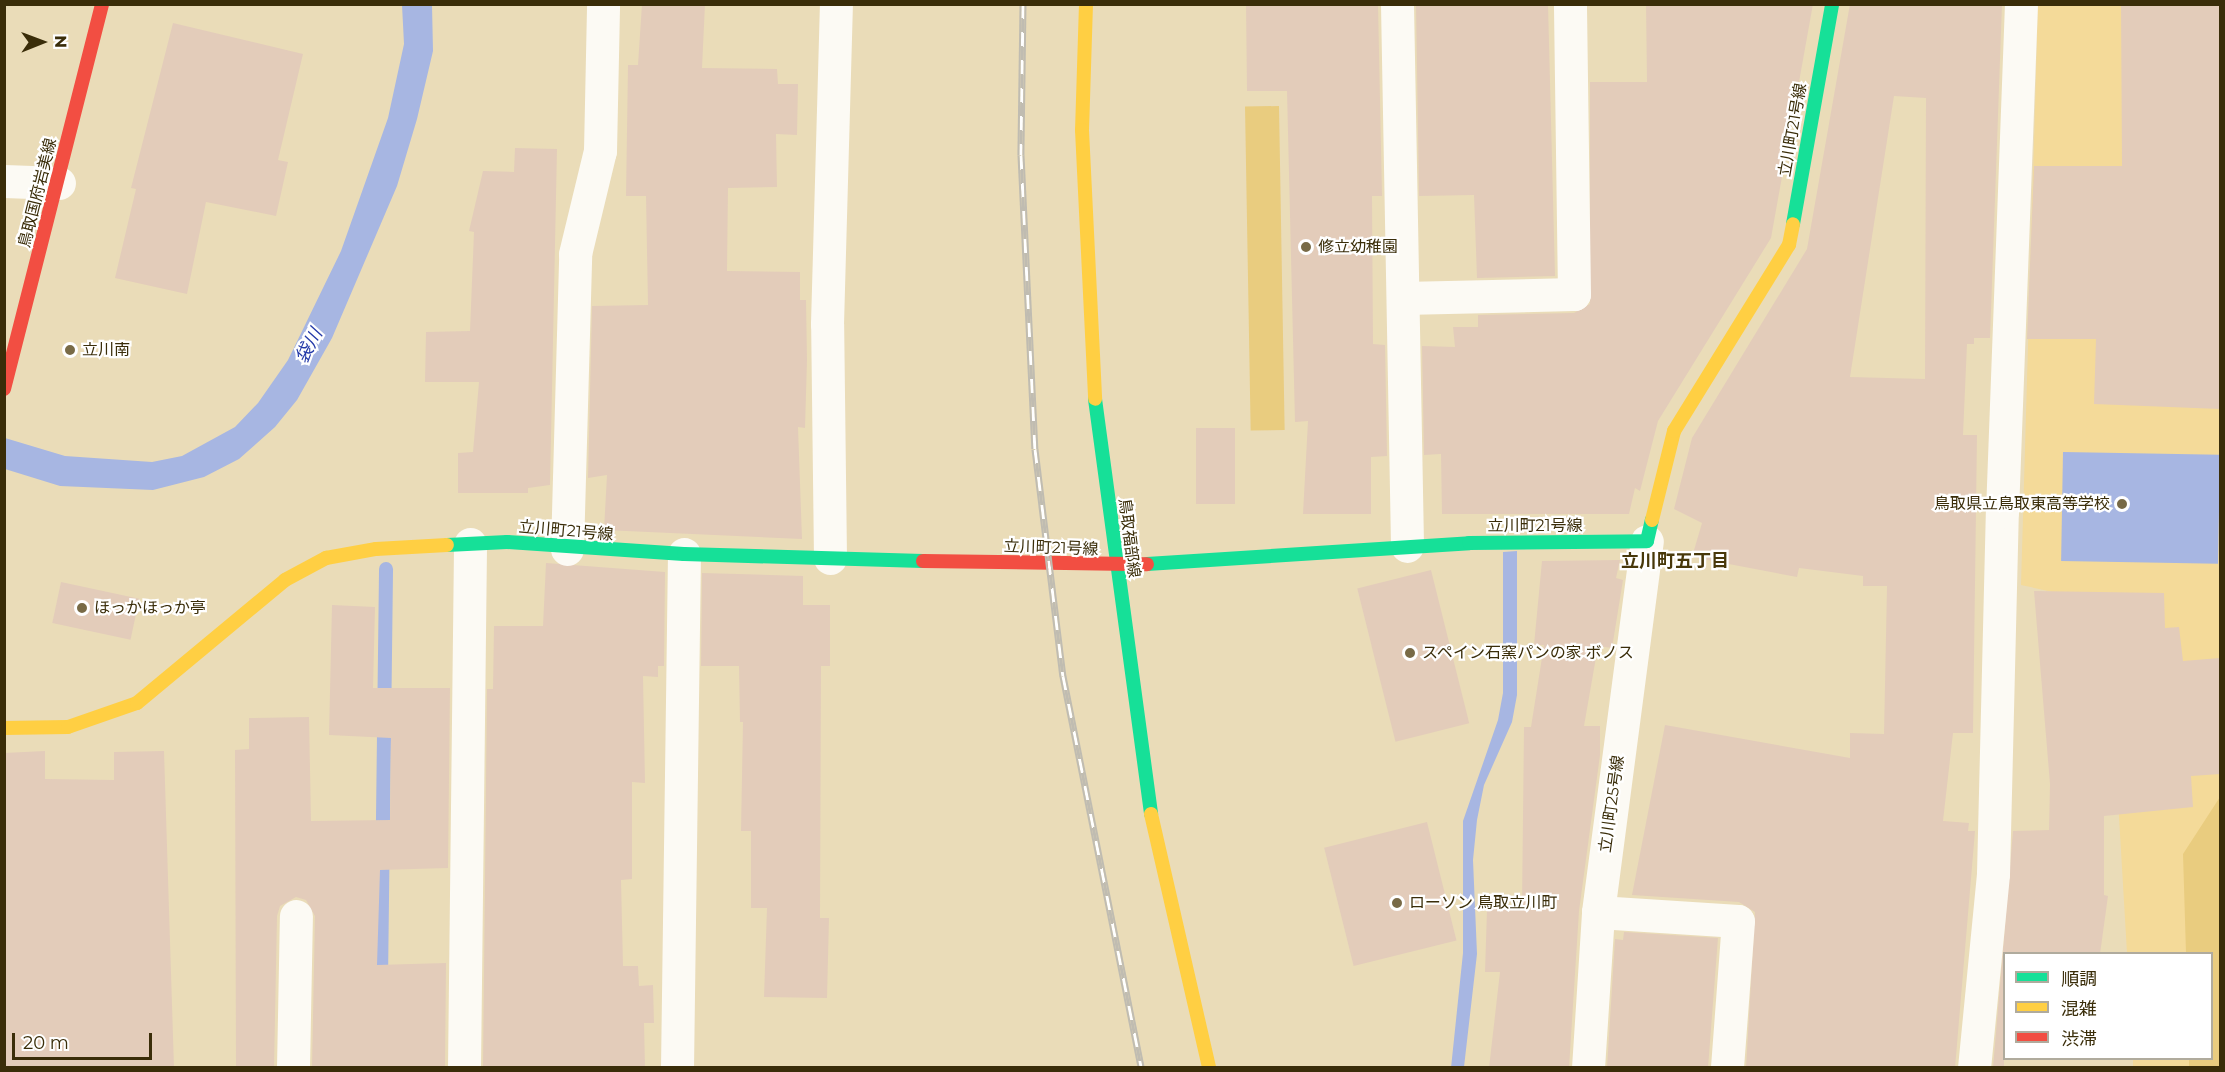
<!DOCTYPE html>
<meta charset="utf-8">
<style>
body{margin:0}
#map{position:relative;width:2225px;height:1072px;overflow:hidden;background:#eadcb8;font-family:Montserrat,"Noto Sans JP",sans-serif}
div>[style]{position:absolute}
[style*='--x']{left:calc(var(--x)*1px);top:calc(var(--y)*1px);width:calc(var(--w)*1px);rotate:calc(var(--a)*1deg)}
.built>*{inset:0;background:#f4da99}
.green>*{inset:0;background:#e9cc7f;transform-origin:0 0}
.water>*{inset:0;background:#a7b6e2;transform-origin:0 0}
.stream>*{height:14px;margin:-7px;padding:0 7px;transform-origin:7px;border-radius:7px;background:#a7b6e2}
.building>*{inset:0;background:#e3ccba;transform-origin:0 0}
.street>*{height:33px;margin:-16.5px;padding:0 16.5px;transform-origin:16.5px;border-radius:16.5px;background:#fcfaf4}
.fast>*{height:14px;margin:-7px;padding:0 7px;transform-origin:7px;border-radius:7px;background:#16e098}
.slow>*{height:14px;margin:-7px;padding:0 7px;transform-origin:7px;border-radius:7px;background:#ffcf43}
.jam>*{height:14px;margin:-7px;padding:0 7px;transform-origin:7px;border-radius:7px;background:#f24e42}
.rail>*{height:7px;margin-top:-3.5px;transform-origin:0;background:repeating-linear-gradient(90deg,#fff 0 14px,#c0bcb1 0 28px);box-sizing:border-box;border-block:2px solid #c0bcb1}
.dots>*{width:16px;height:16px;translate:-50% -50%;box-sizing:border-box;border:3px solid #fff;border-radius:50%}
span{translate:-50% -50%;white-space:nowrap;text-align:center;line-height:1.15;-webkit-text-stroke:4.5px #fff;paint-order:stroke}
.street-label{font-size:16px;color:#3a2d09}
.poi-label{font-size:16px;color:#3a2d09}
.left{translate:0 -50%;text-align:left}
.right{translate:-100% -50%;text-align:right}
.water-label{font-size:18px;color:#243aa8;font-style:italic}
.neighbourhood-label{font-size:18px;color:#48380a;font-weight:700}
.frame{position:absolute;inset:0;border:6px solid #3a2d09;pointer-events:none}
.legend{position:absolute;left:2003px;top:952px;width:210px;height:108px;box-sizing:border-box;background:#fff;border:2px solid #b0ab9d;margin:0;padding:8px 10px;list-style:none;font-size:18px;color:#3a2d09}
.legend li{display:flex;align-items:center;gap:12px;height:30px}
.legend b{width:30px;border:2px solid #b0ab9d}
.north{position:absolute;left:12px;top:12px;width:60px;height:60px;-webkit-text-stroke:4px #fff;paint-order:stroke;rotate:89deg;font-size:16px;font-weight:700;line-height:24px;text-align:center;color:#3a2d09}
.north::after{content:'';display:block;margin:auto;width:21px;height:27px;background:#3a2d09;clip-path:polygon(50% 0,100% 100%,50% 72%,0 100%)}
.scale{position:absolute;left:12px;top:1033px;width:140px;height:27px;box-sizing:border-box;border:3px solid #3a2d09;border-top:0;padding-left:8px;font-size:18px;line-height:21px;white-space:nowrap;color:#3a2d09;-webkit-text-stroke:4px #fff;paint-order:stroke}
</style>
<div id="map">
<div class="built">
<div style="clip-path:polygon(2038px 5px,2220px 5px,2220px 1067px,2133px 1067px,2133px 1059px,2212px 1058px,2212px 954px,2127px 953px,2113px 714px,2089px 600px,2021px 585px)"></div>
</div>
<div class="green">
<div style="left:1279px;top:106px;width:324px;height:34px;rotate:89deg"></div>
<div style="clip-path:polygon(2220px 797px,2220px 1067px,2189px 1067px,2189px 1059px,2212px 1058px,2212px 954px,2186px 953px,2183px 854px)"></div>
</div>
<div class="water">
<div style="clip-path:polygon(402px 5px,432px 5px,433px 51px,417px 119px,397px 186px,332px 338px,297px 400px,275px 427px,239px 459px,204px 477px,153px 490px,60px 486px,5px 469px,5px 438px,65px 456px,152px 462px,182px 456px,235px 427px,258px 403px,288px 360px,341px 251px,388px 118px,404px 44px)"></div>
<div style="left:2063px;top:452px;width:157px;height:109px;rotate:1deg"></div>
<div style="clip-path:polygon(1517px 551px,1517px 695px,1512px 722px,1484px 785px,1477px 820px,1473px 860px,1477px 954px,1464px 1067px,1451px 1068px,1463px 953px,1463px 821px,1498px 720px,1503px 693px,1503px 552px)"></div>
</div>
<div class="stream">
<div style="--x:381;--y:981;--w:412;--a:-89.3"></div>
</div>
<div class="building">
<div style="clip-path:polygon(642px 4px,705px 4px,702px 68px,777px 69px,778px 84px,798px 84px,797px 135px,776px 134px,777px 187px,728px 188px,727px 271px,800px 272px,800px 300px,806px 300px,807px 360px,805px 428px,798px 427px,802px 539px,604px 530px,607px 475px,588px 478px,592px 306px,648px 305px,646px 196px,626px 196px,628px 65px,638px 65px)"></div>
<div style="clip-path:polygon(1246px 4px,1378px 4px,1382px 196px,1372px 196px,1373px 344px,1385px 345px,1387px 456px,1371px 457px,1371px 514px,1303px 514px,1308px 421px,1295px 422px,1287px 91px,1247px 91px)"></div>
<div style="clip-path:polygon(1416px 4px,1548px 4px,1555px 276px,1477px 278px,1474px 195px,1419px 196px)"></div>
<div style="clip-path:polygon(1646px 4px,1813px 4px,1771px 238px,1658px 421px,1640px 491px,1635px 488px,1629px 514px,1442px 514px,1441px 454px,1424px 455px,1422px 346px,1455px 347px,1453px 327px,1478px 327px,1478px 315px,1574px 313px,1590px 304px,1590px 82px,1647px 82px)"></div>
<div style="clip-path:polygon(evenodd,1850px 4px,2002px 4px,1990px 338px,1974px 338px,1974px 344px,1967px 344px,1963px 435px,1977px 435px,1973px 733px,1953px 733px,1943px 821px,1969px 823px,1968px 831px,1975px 831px,1955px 1068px,1746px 1068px,1755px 912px,1739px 902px,1632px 895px,1665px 725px,1850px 758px,1850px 733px,1884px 734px,1887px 586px,1863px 586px,1863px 576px,1799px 568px,1797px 577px,1692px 557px,1702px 523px,1674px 509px,1692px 438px,1807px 249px,1850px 4px,1894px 96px,1926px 98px,1925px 379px,1850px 377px,1894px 96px)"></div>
<div style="clip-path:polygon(2121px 4px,2220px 4px,2220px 409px,2094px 404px,2096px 339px,2027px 339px,2034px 166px,2122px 166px)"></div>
<div style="clip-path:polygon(173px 23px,303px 54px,278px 160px,288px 162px,276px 216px,206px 202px,187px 294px,115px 278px,136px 189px,131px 188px)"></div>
<div style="clip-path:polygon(515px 148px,557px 149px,550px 485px,528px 488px,528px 493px,458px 493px,458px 453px,473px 452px,479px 382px,425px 382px,426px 332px,470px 331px,474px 232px,469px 231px,483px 171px,514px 172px)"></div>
<div style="left:1196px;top:428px;width:39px;height:76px"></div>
<div style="clip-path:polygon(1620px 560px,1616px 578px,1623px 580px,1612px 648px,1598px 646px,1584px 726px,1600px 726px,1600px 755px,1579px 911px,1569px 1068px,1489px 1068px,1500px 972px,1485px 972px,1487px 910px,1522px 906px,1524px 727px,1531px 727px,1544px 645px,1534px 645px,1542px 561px)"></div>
<div style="clip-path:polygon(546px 563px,665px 572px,664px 666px,658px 666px,658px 677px,643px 676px,645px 783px,632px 782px,632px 879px,621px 880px,623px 966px,638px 966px,639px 986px,653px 985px,654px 1023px,644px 1023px,645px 1068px,483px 1068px,487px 689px,493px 689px,494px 626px,543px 626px)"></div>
<div style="left:1431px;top:570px;width:158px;height:76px;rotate:76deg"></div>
<div style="clip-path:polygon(702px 573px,803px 576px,803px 605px,830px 605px,830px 666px,821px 666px,820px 918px,829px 918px,827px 998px,764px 997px,767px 908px,751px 908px,751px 831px,741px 831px,743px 722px,740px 722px,739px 666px,701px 666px)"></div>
<div style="left:61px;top:582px;width:80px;height:42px;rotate:12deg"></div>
<div style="clip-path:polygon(2034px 591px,2164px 593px,2165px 628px,2179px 627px,2183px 661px,2220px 658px,2220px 774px,2191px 776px,2193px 807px,2104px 816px,2104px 895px,2108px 896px,2100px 954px,2004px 954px,2004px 1068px,1993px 1068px,2013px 831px,2049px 830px,2050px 784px)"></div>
<div style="clip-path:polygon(332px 605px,375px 607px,373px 688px,450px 688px,448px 868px,380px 870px,377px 965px,446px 963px,445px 1068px,312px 1068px,315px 916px,306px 900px,296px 897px,280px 906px,277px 916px,274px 1068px,236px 1068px,235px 750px,249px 749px,249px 718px,309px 717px,311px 821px,390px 820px,391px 738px,329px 735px)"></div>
<div style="clip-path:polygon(45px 751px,45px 779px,114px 780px,114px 752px,164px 751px,174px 1068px,4px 1068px,4px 753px)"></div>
<div style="left:1427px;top:822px;width:122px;height:106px;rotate:76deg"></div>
<div style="clip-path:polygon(1624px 932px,1718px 938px,1708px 1068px,1607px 1068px,1615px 939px,1623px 940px)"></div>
</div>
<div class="street">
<div style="--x:1397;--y:4;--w:542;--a:88.94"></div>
<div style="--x:4;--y:181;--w:55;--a:2.1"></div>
<div style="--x:1403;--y:298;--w:171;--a:-1.3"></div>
<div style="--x:1574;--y:294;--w:290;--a:-90.8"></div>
<div style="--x:567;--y:549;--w:295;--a:-88.4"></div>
<div style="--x:575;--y:254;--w:106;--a:-76.4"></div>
<div style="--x:600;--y:151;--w:147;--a:-88.8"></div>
<div style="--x:830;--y:558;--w:234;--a:-90.7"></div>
<div style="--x:827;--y:324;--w:320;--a:-88.4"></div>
<div style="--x:1598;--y:912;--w:140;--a:3.7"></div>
<div style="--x:1738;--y:921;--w:147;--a:94.3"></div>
<div style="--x:293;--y:1068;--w:152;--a:-88.9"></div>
<div style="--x:464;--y:1068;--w:524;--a:-89.34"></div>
<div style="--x:677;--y:1068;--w:514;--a:-89.22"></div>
<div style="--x:1588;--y:1068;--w:156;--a:-86.3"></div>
<div style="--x:1598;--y:912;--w:374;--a:-82.5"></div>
<div style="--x:1974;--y:1068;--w:195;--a:-84.4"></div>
<div style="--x:1993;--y:874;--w:362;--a:-88.6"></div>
<div style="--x:2002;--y:512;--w:508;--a:-87.86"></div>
</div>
<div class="fast">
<div style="--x:1793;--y:224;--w:223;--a:-79.9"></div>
<div style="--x:1095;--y:399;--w:419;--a:82.3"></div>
<div style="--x:447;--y:545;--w:60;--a:-2.9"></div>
<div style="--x:507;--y:542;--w:177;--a:3.9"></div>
<div style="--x:684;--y:554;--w:239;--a:1.7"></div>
<div style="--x:1147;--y:564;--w:323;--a:-3.7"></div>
<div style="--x:1469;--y:543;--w:178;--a:-0.6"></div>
<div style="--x:1647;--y:541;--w:22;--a:-77"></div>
</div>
<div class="slow">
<div style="--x:1086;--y:4;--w:126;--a:91.8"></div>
<div style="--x:1082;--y:130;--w:269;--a:87.2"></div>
<div style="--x:1652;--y:520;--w:92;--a:-76.1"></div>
<div style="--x:1674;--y:431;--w:219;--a:-58.3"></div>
<div style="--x:1789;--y:245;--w:21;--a:-79"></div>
<div style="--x:4;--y:728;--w:64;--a:-0.9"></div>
<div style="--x:68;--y:727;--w:73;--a:-19.2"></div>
<div style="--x:137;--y:703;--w:192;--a:-39.7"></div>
<div style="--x:285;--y:580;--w:47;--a:-28.2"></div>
<div style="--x:326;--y:558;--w:51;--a:-10.2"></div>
<div style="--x:376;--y:549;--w:71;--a:-3.2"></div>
<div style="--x:1151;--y:814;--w:261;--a:77.1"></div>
</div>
<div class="jam">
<div style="--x:4;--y:389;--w:397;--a:-75.7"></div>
<div style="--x:923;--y:561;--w:224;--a:0.8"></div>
</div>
<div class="rail">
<div style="--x:1023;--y:4;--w:151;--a:90.8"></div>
<div style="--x:1021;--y:155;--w:294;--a:87.3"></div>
<div style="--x:1035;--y:449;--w:229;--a:83"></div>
<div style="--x:1063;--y:676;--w:400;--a:78.7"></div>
</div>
<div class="dots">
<div style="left:1306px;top:247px;background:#786a46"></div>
<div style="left:70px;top:350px;background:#786a46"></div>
<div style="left:2122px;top:504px;background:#786a46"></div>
<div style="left:82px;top:608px;background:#786a46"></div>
<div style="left:1410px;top:653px;background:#786a46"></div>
<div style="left:1397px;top:903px;background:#786a46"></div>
</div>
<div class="street-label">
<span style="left:1793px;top:130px;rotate:-80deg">立川町21号線</span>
<span style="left:38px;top:193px;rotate:-76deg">鳥取国府岩美線</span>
<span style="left:1535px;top:526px">立川町21号線</span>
<span style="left:566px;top:531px;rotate:5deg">立川町21号線</span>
<span style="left:1129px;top:538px;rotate:83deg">鳥取福部線</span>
<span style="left:1051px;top:548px;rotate:2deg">立川町21号線</span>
<span style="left:1612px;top:804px;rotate:-82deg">立川町25号線</span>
</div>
<div class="poi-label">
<span class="left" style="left:1318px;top:247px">修立幼稚園</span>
<span class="left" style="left:82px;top:350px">立川南</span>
<span class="right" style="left:2110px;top:504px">鳥取県立鳥取東高等学校</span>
<span class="left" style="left:94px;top:608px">ほっかほっか亭</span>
<span class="left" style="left:1422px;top:653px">スペイン石窯パンの家 ボノス</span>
<span class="left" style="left:1409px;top:903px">ローソン 鳥取立川町</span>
</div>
<div class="water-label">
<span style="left:309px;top:346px;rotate:-62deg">袋川</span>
</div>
<div class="neighbourhood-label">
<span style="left:1675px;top:561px">立川町五丁目</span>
</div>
<div class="frame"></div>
<ul class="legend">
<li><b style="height:8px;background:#16e098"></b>順調</li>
<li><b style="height:8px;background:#ffcf43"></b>混雑</li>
<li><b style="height:8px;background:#f24e42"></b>渋滞</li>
</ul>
<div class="north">N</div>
<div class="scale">20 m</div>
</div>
